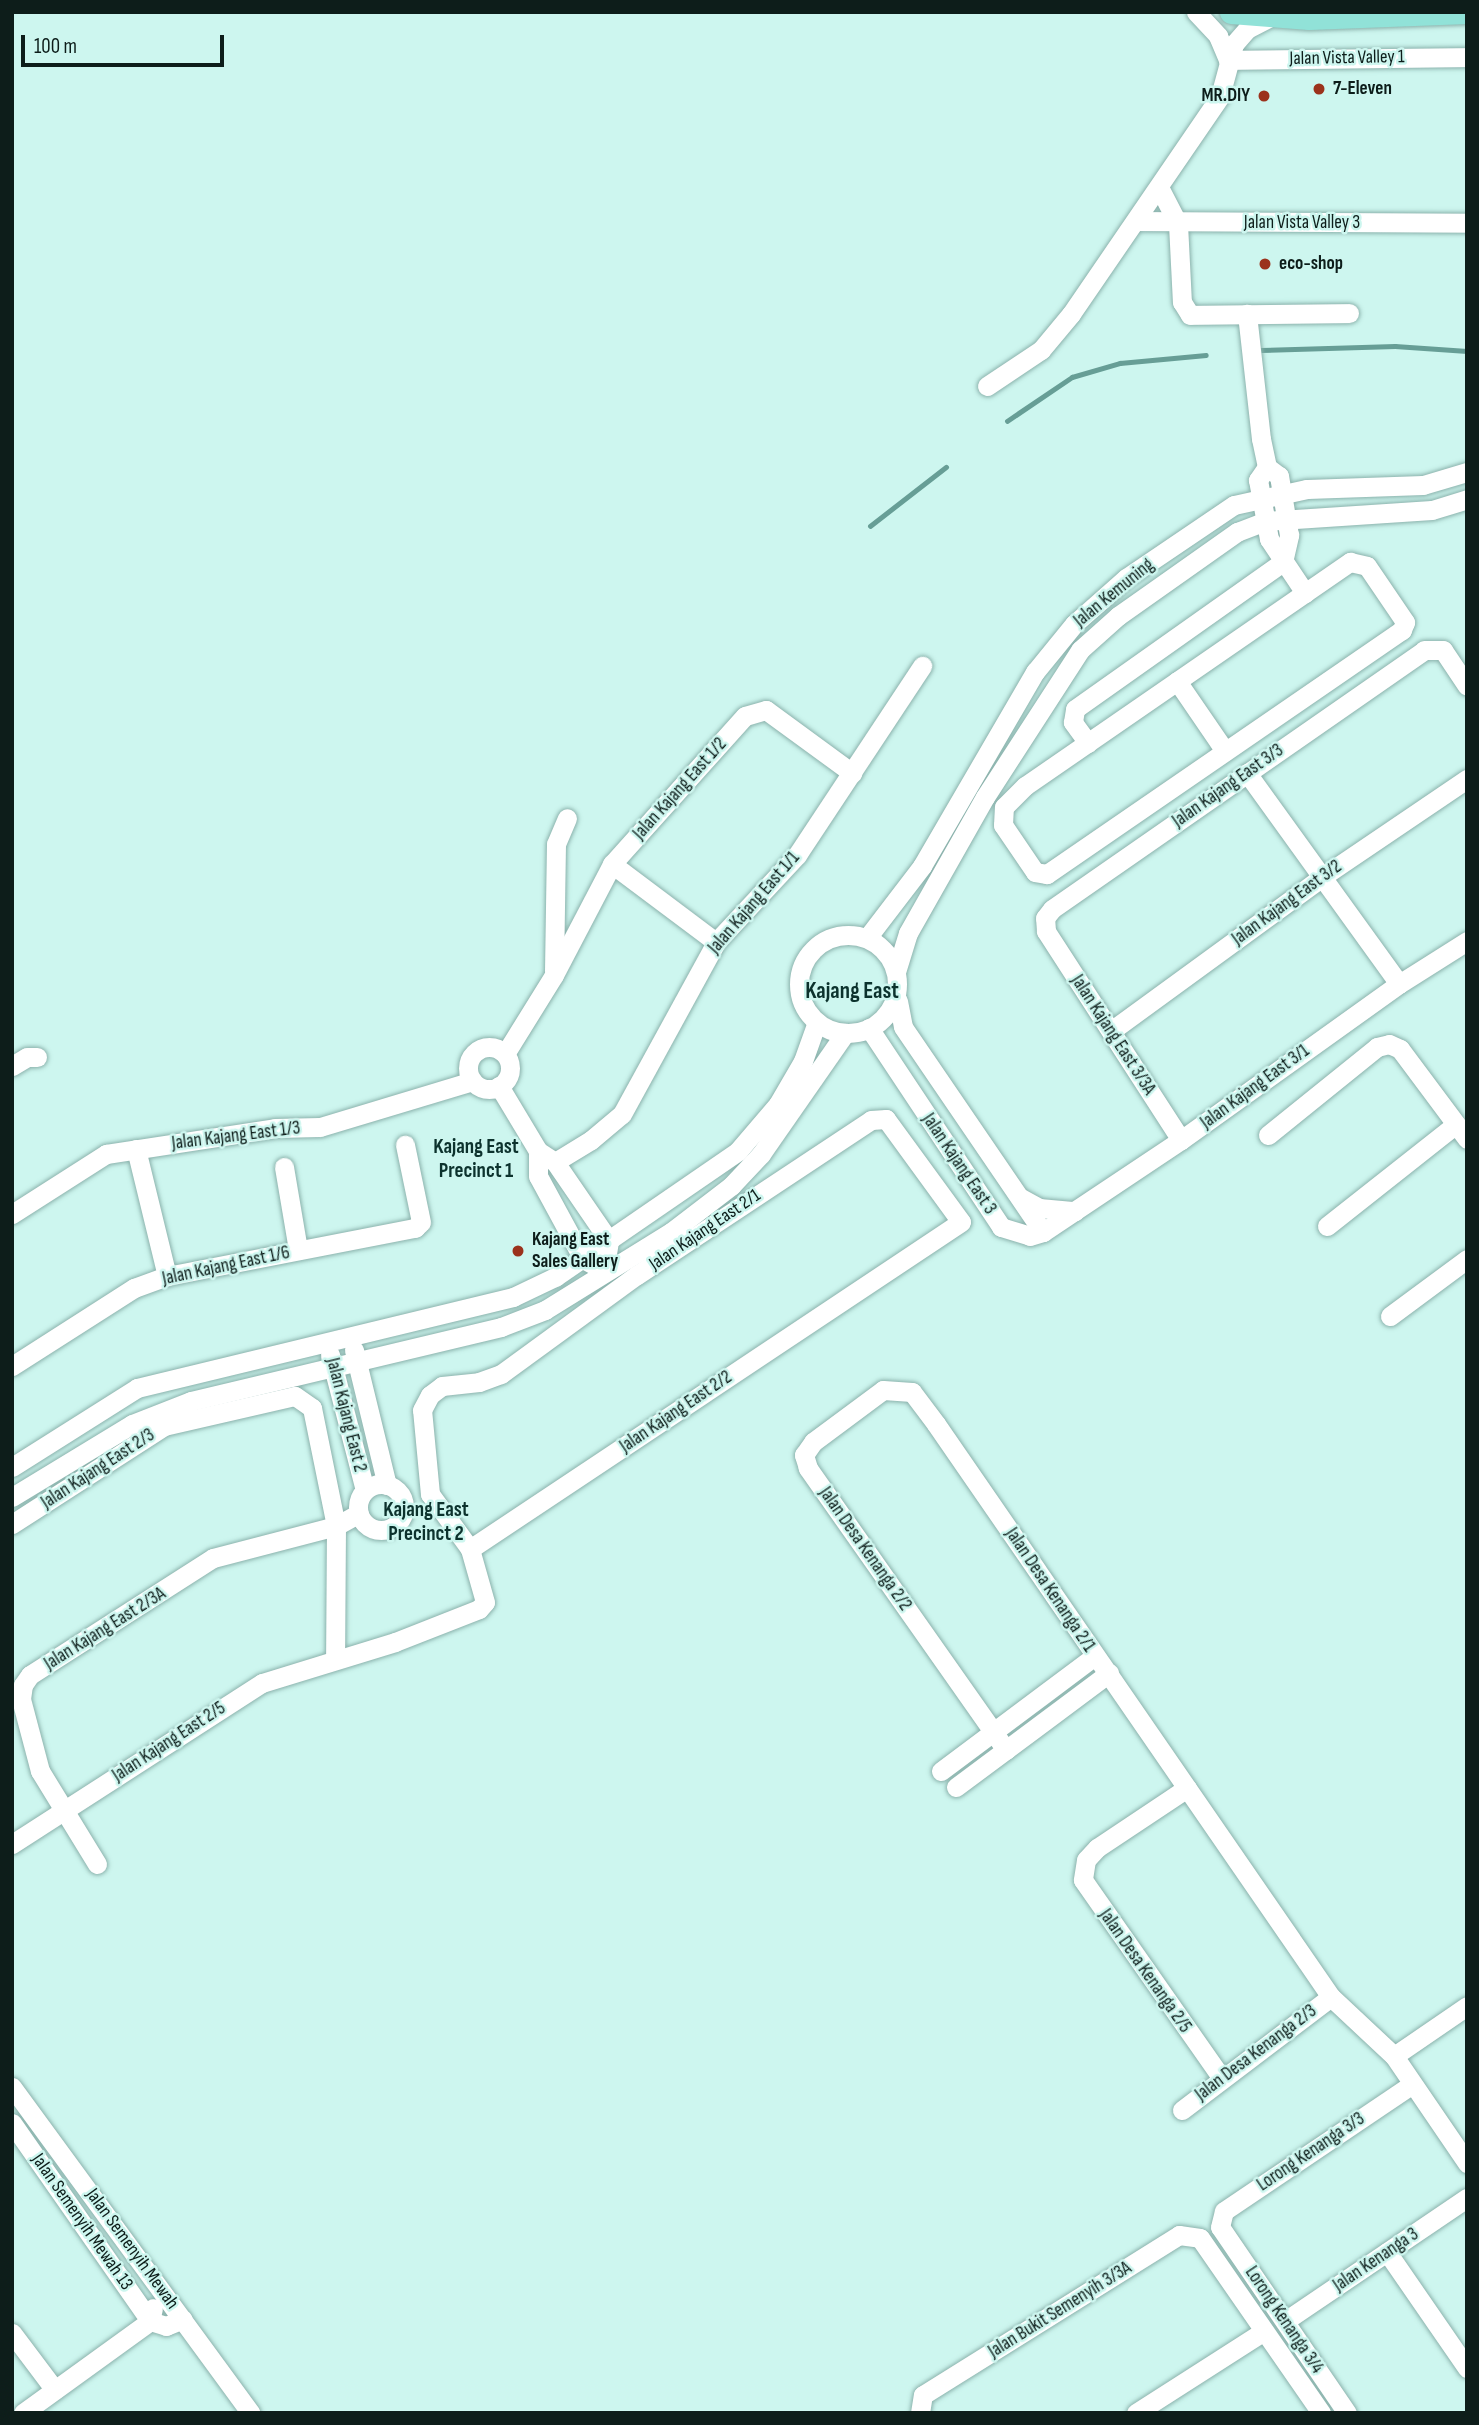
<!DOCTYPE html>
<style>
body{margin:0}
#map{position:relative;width:1479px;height:2425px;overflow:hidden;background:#cdf6ef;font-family:"Sofia Sans Condensed",sans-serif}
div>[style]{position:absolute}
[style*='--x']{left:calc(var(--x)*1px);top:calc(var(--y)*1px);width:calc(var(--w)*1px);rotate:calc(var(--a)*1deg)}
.stream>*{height:4.5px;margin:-2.25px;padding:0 2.25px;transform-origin:2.25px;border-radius:2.25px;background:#679e96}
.roads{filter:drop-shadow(0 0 2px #8bb2ac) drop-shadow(0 0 2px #8bb2ac)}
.minor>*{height:19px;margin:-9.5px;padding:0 9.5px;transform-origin:9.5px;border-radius:9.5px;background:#fff}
.minor>.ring{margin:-9.5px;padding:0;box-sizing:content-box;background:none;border:19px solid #fff;border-radius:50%}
.major>*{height:23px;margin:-11.5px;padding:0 11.5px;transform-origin:11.5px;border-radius:11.5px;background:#91e2d8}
.dots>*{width:19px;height:19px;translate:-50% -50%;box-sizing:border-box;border:4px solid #cdf6ef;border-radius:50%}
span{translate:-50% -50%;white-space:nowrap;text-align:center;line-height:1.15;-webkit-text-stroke:5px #cdf6ef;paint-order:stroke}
.street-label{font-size:19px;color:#0d1d1a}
.poi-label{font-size:19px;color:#0d1d1a;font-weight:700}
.left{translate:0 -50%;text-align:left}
.right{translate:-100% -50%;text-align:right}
.neighbourhood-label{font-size:21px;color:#0c322d;font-weight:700}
.quarter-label{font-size:23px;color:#0c322d;font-weight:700}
.frame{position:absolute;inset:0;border:14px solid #0d1d1a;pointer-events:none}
.scale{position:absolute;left:21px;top:35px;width:203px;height:32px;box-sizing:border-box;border:4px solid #0d1d1a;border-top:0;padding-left:9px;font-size:21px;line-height:24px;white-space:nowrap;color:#0d1d1a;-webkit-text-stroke:5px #cdf6ef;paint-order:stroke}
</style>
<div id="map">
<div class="stream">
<div style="--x:1261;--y:350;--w:134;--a:-1.7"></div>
<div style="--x:1395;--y:346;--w:72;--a:4"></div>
<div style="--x:1007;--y:421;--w:78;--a:-34.1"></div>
<div style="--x:1072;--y:377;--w:50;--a:-16.3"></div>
<div style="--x:1120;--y:363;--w:86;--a:-5.3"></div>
<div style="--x:870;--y:526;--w:96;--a:-37.8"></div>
</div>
<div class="roads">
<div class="minor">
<div style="--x:1196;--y:12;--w:33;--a:47"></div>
<div style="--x:1218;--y:36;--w:26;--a:67"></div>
<div style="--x:1228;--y:60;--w:239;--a:-0.7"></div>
<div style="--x:1159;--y:187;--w:42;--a:62.8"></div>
<div style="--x:1178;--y:224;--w:78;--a:87.1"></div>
<div style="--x:1182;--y:302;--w:15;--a:58"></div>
<div style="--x:1190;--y:315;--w:159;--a:-0.7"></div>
<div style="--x:1137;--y:221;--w:330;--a:0.3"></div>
<div style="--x:987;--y:386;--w:65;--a:-33.7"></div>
<div style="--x:1041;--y:350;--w:47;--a:-50.2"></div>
<div style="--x:1071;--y:314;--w:264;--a:-55.6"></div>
<div style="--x:1220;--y:96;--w:54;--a:-74.9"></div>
<div style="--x:1234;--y:44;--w:20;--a:-49"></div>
<div style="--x:1247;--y:29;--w:25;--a:-27"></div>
<div style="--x:1267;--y:467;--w:16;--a:125"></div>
<div style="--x:1258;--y:480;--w:60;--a:79.4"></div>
<div style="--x:1269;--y:539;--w:65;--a:56.3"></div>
<div style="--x:1350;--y:562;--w:17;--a:13"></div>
<div style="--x:1367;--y:566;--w:68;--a:55.8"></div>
<div style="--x:1405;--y:622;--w:9;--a:111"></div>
<div style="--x:1402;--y:630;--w:431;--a:145.5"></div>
<div style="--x:1047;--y:874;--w:12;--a:-171"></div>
<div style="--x:1035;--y:872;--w:57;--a:-124.2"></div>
<div style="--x:1003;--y:825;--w:18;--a:-87"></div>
<div style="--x:1004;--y:807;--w:30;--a:-45"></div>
<div style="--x:1025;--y:786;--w:395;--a:-34.6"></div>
<div style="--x:1177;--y:681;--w:85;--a:55.6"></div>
<div style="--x:1088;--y:743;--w:26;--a:-126"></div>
<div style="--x:1073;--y:722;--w:13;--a:-81"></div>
<div style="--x:1075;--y:709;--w:255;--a:-35.3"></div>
<div style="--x:1283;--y:562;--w:28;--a:-77"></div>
<div style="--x:1289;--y:535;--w:60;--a:-99.6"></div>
<div style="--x:1279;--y:476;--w:15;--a:-143"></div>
<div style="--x:1267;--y:467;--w:29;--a:-102"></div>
<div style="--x:1261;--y:439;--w:126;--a:-96.4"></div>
<div style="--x:1247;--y:773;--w:260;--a:54.2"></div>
<div style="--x:612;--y:864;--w:130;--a:36.9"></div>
<div class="ring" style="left:799px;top:935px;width:79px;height:79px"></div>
<div style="--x:867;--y:938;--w:91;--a:-52.6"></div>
<div style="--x:922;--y:866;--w:225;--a:-59.8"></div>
<div style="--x:1035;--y:672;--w:62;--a:-50.9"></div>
<div style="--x:1074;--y:624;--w:69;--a:-41.5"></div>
<div style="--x:1126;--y:578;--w:130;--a:-34.1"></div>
<div style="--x:1234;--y:505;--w:75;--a:-12.4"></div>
<div style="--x:1307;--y:489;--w:116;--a:-2"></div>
<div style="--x:1423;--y:485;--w:46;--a:-16.5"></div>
<div style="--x:554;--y:971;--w:127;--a:-89.1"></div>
<div style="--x:556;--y:844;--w:28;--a:-67"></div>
<div style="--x:896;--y:972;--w:41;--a:-72.9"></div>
<div style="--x:908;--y:933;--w:156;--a:-60.5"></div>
<div style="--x:985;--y:797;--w:175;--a:-57.1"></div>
<div style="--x:1080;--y:650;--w:51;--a:-41.8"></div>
<div style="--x:1118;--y:616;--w:146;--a:-35.2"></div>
<div style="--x:1237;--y:532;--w:30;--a:-21"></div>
<div style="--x:1265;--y:521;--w:167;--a:-3.8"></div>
<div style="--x:1432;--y:510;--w:37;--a:-17"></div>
<div style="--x:898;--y:1001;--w:26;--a:79"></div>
<div style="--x:903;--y:1027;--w:248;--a:55.7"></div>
<div style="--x:869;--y:1028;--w:239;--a:56.4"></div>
<div style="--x:1001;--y:1227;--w:30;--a:17"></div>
<div style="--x:1030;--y:1236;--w:14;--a:-17"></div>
<div style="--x:1043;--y:1232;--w:166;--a:-33.7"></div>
<div style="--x:1181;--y:1140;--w:268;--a:-35.6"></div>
<div style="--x:1399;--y:984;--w:80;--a:-32.3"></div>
<div style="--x:1111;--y:1031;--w:261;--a:-36.1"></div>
<div style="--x:1322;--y:877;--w:175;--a:-34.1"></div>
<div class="ring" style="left:468px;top:1047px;width:23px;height:23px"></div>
<div style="--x:505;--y:1054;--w:93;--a:-58.2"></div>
<div style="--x:554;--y:975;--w:125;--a:-62.4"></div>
<div style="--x:612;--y:864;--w:199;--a:-48.1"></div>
<div style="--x:745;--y:716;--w:22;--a:-16"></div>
<div style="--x:766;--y:710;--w:107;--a:36.2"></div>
<div style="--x:12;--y:1066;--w:17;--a:-31"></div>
<div style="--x:27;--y:1057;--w:10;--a:0"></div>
<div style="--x:499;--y:1086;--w:76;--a:59"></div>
<div style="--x:538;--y:1151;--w:20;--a:33"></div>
<div style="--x:555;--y:1162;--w:96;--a:55.6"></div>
<div style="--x:609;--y:1241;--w:12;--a:99"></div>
<div style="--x:1268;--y:1135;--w:140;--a:-38.9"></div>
<div style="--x:1377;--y:1047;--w:12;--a:-14"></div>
<div style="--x:1389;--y:1044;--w:12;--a:24"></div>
<div style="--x:1400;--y:1049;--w:112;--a:53.3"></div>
<div style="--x:1181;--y:1140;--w:249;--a:-122.9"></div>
<div style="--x:1046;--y:931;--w:13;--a:-94"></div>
<div style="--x:1045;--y:918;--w:11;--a:-52"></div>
<div style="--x:1052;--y:909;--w:453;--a:-34.8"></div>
<div style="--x:1424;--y:650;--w:19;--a:0"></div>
<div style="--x:1443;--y:650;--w:43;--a:56.3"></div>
<div style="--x:136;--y:1149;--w:131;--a:76.3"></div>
<div style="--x:538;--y:1151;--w:25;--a:90"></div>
<div style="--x:538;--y:1176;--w:94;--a:61.5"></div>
<div style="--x:583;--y:1259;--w:13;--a:29"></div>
<div style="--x:555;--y:1162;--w:42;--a:-31.4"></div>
<div style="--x:591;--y:1140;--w:40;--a:-40"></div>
<div style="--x:622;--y:1114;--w:196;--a:-61.3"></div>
<div style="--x:716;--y:942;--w:119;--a:-47"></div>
<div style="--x:797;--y:855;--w:227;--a:-56.5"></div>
<div style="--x:284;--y:1167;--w:84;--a:80.4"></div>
<div style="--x:1021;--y:1198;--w:21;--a:29"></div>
<div style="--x:1039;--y:1208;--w:36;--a:5"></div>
<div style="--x:12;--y:1214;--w:112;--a:-32.6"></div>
<div style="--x:106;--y:1154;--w:171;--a:-8.7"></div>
<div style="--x:275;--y:1128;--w:45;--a:-1.3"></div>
<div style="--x:320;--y:1127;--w:159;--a:-16.8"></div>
<div style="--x:1327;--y:1226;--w:164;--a:-38.3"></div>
<div style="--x:1390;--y:1316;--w:96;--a:-36.5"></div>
<div style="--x:354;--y:1350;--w:139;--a:76.3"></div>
<div style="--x:330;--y:1355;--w:139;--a:75.5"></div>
<div style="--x:12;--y:1366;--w:145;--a:-32.6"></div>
<div style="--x:134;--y:1288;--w:35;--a:-20"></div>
<div style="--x:167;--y:1276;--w:253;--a:-11"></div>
<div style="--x:415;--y:1228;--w:8;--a:-45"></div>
<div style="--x:421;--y:1222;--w:79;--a:-101.7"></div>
<div style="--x:12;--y:1467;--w:148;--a:-32.3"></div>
<div style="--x:137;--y:1388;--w:387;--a:-13.6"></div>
<div style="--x:513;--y:1297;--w:47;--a:-25.5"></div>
<div style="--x:555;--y:1277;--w:222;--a:-34.5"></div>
<div style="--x:738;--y:1151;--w:62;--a:-49.6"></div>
<div style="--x:778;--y:1104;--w:50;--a:-59.8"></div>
<div style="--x:803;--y:1061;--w:41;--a:-70.3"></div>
<div class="ring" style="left:358px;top:1484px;width:27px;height:27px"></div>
<div style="--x:12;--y:1497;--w:140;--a:-31.3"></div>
<div style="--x:132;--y:1424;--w:63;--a:-21.3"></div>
<div style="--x:191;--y:1401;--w:319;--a:-13.4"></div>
<div style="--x:501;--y:1327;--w:47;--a:-21.1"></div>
<div style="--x:545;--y:1310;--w:148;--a:-31.8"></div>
<div style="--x:671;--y:1232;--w:76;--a:-37.5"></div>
<div style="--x:731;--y:1186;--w:44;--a:-46.8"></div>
<div style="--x:761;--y:1154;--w:147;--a:-55.2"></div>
<div style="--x:12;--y:1524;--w:181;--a:-32.8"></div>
<div style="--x:164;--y:1426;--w:134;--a:-12.9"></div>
<div style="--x:295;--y:1396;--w:21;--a:35"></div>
<div style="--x:312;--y:1408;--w:120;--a:78.5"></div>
<div style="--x:336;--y:1526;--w:134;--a:90.4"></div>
<div style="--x:1006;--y:1750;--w:345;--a:-125.1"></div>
<div style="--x:808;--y:1468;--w:14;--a:-107"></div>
<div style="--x:804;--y:1455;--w:16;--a:-55"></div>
<div style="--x:813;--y:1442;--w:87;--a:-36.6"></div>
<div style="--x:883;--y:1390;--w:29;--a:4"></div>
<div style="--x:912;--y:1392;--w:40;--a:53"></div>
<div style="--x:936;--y:1424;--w:696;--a:55.42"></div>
<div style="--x:1331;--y:1997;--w:86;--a:43.1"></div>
<div style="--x:1394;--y:2056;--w:130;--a:55.7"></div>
<div style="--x:941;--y:1771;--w:192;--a:-36.8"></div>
<div style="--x:956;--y:1787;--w:191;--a:-36.7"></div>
<div style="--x:1187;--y:1788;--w:108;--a:146.3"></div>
<div style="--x:1097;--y:1848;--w:16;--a:133"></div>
<div style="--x:1086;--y:1860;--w:20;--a:99"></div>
<div style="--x:1083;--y:1880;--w:241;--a:55"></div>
<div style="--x:12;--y:1844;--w:297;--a:-32.8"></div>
<div style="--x:262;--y:1683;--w:139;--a:-17.1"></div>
<div style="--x:395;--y:1642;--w:90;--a:-21.4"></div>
<div style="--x:479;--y:1609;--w:9;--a:-49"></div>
<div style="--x:485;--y:1602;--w:55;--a:-105.8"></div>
<div style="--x:470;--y:1549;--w:68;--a:-126"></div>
<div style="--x:430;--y:1494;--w:84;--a:-95.4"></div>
<div style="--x:422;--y:1410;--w:17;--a:-62"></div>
<div style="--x:430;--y:1395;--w:15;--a:-37"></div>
<div style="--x:442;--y:1386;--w:37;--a:-6"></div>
<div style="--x:479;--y:1382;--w:23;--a:-20"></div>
<div style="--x:501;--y:1374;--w:168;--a:-36.1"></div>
<div style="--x:637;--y:1275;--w:281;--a:-33.5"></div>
<div style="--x:871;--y:1120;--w:15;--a:-4"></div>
<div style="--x:886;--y:1119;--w:127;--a:53.9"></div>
<div style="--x:961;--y:1222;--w:590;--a:146.34"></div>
<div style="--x:97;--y:1864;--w:109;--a:-121.5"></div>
<div style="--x:40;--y:1771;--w:74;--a:-104.8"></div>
<div style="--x:21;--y:1699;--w:14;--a:-82"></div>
<div style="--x:23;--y:1685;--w:12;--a:-55"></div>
<div style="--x:30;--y:1675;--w:217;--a:-32.6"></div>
<div style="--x:213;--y:1558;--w:127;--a:-14.6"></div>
<div style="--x:336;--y:1526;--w:26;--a:-29"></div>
<div style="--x:1394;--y:2056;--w:88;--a:-34.4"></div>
<div style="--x:12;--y:2087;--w:404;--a:53.8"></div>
<div style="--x:1182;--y:2110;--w:187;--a:-37.2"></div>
<div style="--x:12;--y:2123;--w:241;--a:55.1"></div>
<div style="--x:1387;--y:2252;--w:141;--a:55.4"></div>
<div style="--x:150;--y:2321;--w:17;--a:17"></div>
<div style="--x:166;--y:2326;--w:18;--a:-22"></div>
<div style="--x:1285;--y:2321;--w:220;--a:-34.1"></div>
<div style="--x:12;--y:2333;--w:71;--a:53"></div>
<div style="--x:23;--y:2413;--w:157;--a:-35.9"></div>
<div style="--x:150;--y:2321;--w:13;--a:-77"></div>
<div style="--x:920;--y:2413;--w:18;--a:-81"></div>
<div style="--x:923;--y:2395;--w:302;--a:-32"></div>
<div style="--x:1179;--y:2235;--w:21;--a:8"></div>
<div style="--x:1200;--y:2238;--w:213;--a:55.3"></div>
<div style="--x:1136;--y:2413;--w:152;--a:-32.6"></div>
<div style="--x:1347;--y:2413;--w:225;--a:-124.3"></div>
<div style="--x:1220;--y:2227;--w:16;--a:-76"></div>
<div style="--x:1224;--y:2211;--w:227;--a:-34"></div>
</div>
<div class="major">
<div style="--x:1231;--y:12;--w:78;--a:4.4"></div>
<div style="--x:1309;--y:18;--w:158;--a:-2.2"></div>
</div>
</div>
<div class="dots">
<div style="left:1319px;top:89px;background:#9b321c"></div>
<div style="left:1264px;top:96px;background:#9b321c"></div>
<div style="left:1265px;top:264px;background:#9b321c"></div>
<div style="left:518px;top:1251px;background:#9b321c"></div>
</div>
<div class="street-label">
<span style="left:1347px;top:58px;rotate:-1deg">Jalan Vista Valley 1</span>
<span style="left:1302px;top:223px">Jalan Vista Valley 3</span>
<span style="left:1114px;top:593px;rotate:-39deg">Jalan Kemuning</span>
<span style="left:1228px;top:786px;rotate:-35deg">Jalan Kajang East 3/3</span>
<span style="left:680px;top:789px;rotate:-48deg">Jalan Kajang East 1/2</span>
<span style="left:754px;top:903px;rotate:-49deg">Jalan Kajang East 1/1</span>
<span style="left:1287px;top:903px;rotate:-36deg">Jalan Kajang East 3/2</span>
<span style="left:1113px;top:1035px;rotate:57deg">Jalan Kajang East 3/3A</span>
<span style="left:1255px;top:1087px;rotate:-36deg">Jalan Kajang East 3/1</span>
<span style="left:236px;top:1136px;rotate:-7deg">Jalan Kajang East 1/3</span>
<span style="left:959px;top:1164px;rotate:56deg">Jalan Kajang East 3</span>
<span style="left:705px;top:1230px;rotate:-34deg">Jalan Kajang East 2/1</span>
<span style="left:226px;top:1266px;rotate:-12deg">Jalan Kajang East 1/6</span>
<span style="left:676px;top:1412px;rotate:-34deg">Jalan Kajang East 2/2</span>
<span style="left:346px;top:1415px;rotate:76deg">Jalan Kajang East 2</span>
<span style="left:98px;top:1469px;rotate:-33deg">Jalan Kajang East 2/3</span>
<span style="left:865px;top:1549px;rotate:55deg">Jalan Desa Kenanga 2/2</span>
<span style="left:1050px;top:1590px;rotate:56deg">Jalan Desa Kenanga 2/1</span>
<span style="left:105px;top:1629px;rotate:-32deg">Jalan Kajang East 2/3A</span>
<span style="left:169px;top:1742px;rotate:-33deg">Jalan Kajang East 2/5</span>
<span style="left:1145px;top:1971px;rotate:55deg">Jalan Desa Kenanga 2/5</span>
<span style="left:1256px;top:2053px;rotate:-37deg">Jalan Desa Kenanga 2/3</span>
<span style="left:1311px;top:2152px;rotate:-34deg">Lorong Kenanga 3/3</span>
<span style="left:82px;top:2222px;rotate:55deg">Jalan Semenyih Mewah 13</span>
<span style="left:132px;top:2249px;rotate:54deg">Jalan Semenyih Mewah</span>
<span style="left:1376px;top:2260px;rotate:-34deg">Jalan Kenanga 3</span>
<span style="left:1060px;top:2310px;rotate:-32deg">Jalan Bukit Semenyih 3/3A</span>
<span style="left:1284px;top:2320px;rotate:56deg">Lorong Kenanga 3/4</span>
</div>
<div class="poi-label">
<span class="left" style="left:1333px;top:89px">7-Eleven</span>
<span class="right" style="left:1250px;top:96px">MR.DIY</span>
<span class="left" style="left:1279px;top:264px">eco-shop</span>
<span class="left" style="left:532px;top:1251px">Kajang East<br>Sales Gallery</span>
</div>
<div class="neighbourhood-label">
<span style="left:476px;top:1159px">Kajang East<br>Precinct 1</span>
<span style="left:426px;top:1522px">Kajang East<br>Precinct 2</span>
</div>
<div class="quarter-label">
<span style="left:852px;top:991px">Kajang East</span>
</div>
<div class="frame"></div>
<div class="scale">100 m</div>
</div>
